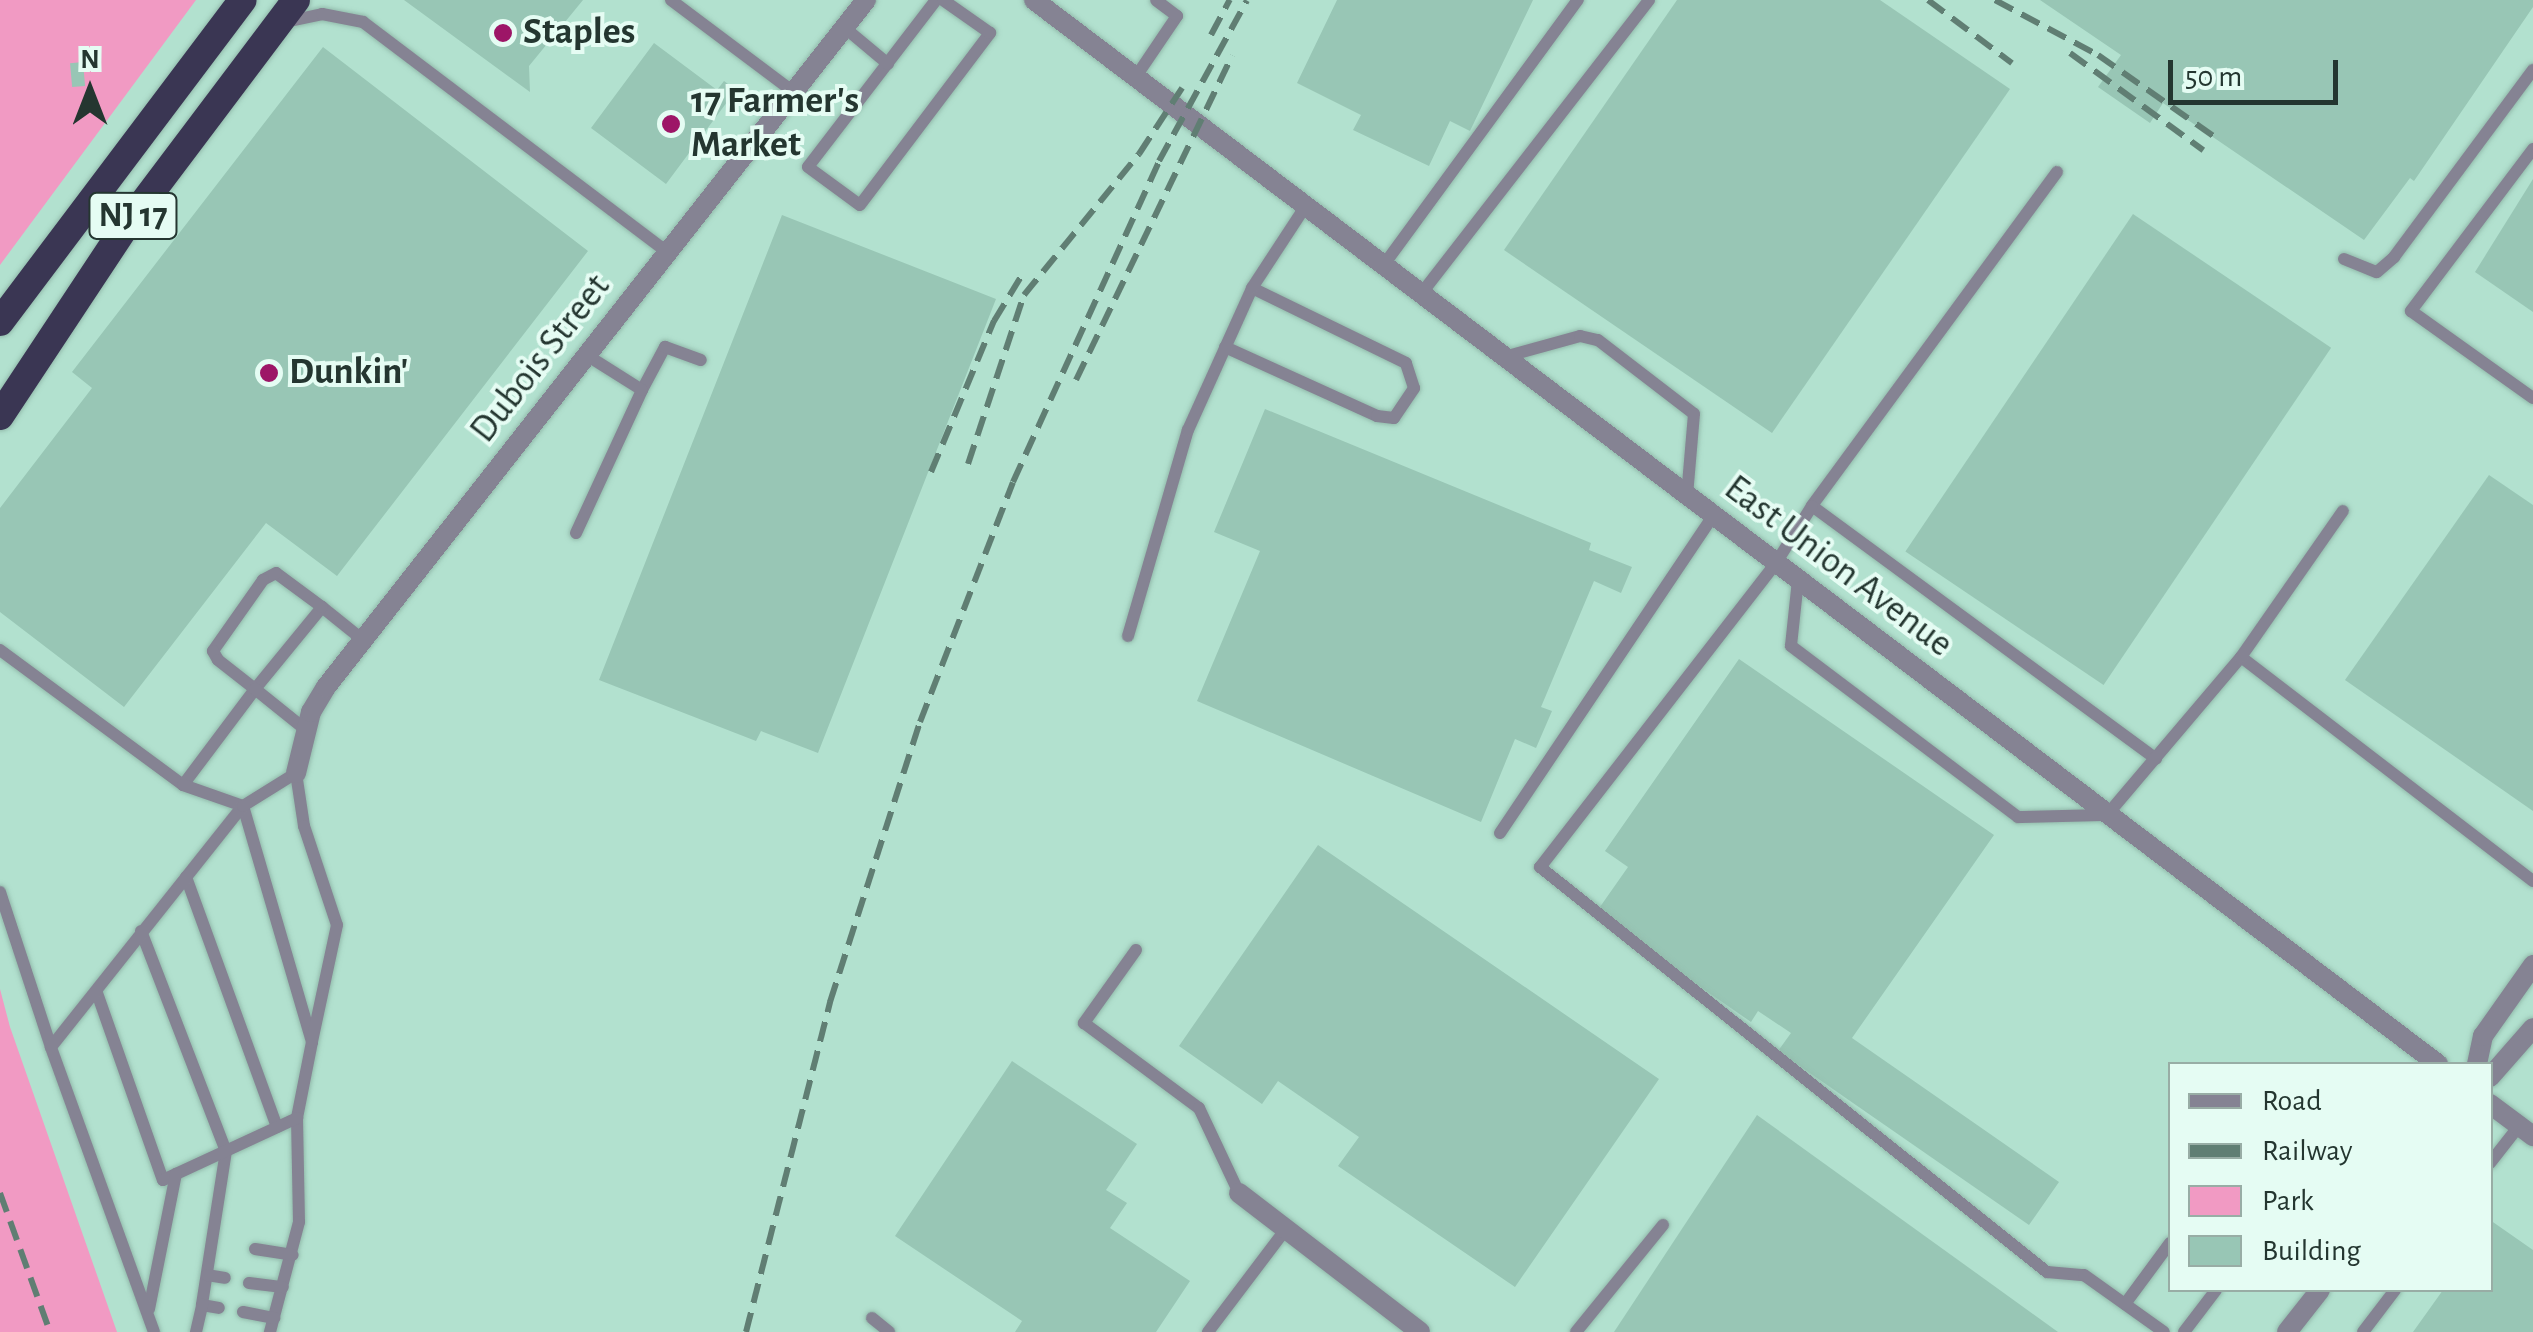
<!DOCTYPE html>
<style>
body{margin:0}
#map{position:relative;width:2533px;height:1332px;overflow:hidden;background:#b2e1cf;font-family:"Alegreya Sans",sans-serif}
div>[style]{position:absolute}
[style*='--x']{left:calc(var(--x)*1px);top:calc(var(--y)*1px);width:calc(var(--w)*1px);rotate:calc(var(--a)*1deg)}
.green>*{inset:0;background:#f19ac3}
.building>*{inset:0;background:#98c6b5;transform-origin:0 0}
.roads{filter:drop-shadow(0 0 2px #93bbac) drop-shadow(0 0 2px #93bbac)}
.service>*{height:12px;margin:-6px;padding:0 6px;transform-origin:6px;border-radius:6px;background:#858393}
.minor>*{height:20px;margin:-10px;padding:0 10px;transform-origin:10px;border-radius:10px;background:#858393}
.trunk>*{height:28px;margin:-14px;padding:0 14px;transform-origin:14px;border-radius:14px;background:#3a3653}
.rail>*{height:6px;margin-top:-3px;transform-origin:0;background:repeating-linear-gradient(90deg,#607e73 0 20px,transparent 0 30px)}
.dots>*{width:28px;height:28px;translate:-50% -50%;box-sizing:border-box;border:5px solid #e5fcf3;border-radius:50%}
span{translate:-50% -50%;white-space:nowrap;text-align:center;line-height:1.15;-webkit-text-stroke:8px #e5fcf3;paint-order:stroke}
.shield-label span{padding:2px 8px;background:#e5fcf3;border:2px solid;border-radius:8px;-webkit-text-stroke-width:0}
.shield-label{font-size:35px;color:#243630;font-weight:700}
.poi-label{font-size:38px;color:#243630;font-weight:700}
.left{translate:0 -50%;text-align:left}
.street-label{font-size:38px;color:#243630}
.legend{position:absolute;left:2168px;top:1062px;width:325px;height:230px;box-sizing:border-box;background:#e5fcf3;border:2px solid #98ada5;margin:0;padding:12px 18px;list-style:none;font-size:30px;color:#243630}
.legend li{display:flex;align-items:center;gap:20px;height:50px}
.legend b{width:50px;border:2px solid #98ada5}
.north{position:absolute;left:40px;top:40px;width:100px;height:100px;-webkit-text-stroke:8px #e5fcf3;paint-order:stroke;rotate:0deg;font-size:28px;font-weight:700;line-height:40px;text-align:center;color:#243630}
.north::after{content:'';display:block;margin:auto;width:35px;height:45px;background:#243630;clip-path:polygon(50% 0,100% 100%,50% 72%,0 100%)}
.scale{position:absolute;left:2168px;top:60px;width:170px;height:45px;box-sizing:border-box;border:5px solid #243630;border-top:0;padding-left:12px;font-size:30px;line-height:35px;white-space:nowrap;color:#243630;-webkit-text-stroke:8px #e5fcf3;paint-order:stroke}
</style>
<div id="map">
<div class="green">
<div style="clip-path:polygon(0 0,196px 0,0 265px)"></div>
<div style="clip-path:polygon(0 989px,10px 1027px,117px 1332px,0 1332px)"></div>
</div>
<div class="building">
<div style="clip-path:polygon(404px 0,583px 0,529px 66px,530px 92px)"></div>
<div style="clip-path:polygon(1337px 0,1533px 0,1470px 131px,1450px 121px,1429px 166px,1353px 130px,1361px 115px,1297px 83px)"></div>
<div style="clip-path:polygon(1677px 0,1880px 0,2010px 89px,1772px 433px,1504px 250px)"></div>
<div style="clip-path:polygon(2040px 0,2533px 0,2533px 7px,2414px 181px,2410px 178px,2364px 240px,2163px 103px,2150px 123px,2098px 87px,2121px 55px)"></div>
<div style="clip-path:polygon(654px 43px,717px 90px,724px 81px,736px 90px,666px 184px,591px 128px)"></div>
<div style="clip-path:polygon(323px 47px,588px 251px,337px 576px,266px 523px,124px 707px,0 612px,0 508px,92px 388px,72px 372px)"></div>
<div style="left:83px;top:62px;width:24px;height:13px;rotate:85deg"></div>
<div style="clip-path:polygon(2533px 179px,2533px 312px,2475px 272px)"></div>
<div style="left:2133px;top:214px;width:239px;height:407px;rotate:34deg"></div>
<div style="clip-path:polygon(782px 215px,996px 299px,818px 753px,761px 731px,756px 741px,599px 680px)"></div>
<div style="clip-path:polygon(1265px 409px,1591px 543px,1589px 550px,1632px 567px,1621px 593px,1594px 581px,1541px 707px,1552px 711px,1536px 748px,1515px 739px,1481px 822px,1197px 701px,1260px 551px,1214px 532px)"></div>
<div style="clip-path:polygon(2489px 475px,2533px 505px,2533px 811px,2345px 680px)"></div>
<div style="clip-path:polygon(1739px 659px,1994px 835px,1852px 1038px,2059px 1182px,2029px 1225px,1778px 1051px,1791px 1033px,1758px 1011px,1751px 1022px,1595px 914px,1628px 867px,1605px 851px)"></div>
<div style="clip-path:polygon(1318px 845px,1659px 1079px,1515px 1287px,1338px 1166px,1359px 1137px,1278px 1081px,1262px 1104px,1179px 1046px)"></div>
<div style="clip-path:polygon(1012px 1061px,1137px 1144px,1106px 1190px,1127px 1203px,1110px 1228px,1190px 1281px,1156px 1332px,1015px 1332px,1022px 1321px,895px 1236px)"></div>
<div style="clip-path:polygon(1757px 1115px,2058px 1332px,1614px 1332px)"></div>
<div style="clip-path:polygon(2490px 1220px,2533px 1250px,2533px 1332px,2413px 1332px,2443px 1290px,2490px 1290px)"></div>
</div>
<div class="roads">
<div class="service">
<div style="--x:671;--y:0;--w:155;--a:36.9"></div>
<div style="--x:936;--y:0;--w:210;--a:127.5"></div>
<div style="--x:808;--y:167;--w:64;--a:36.2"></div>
<div style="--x:860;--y:205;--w:216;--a:-52.9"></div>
<div style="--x:990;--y:33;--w:57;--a:-144.9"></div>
<div style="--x:285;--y:22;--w:38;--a:-12"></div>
<div style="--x:322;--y:14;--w:42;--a:11"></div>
<div style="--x:363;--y:22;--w:383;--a:37.1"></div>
<div style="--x:845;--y:28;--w:56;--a:39.9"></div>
<div style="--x:1135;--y:78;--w:75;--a:-55.9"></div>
<div style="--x:1177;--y:16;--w:26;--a:-143"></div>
<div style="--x:2533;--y:149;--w:203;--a:127"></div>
<div style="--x:2411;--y:311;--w:150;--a:35.5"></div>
<div style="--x:2057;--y:172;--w:414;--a:126.3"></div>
<div style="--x:1812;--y:506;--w:427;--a:36.3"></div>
<div style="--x:2344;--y:259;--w:35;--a:22"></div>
<div style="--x:2377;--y:272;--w:23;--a:-41"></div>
<div style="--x:2394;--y:257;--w:233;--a:-53.4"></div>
<div style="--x:1383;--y:266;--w:330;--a:-53.8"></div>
<div style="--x:1421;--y:294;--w:372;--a:-52.2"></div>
<div style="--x:1225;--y:347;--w:167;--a:24.4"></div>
<div style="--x:1377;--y:416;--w:17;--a:7"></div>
<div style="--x:1394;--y:418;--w:36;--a:-56"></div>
<div style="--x:1414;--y:388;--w:26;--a:-108"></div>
<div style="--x:1406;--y:363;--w:171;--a:-154"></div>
<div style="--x:1504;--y:357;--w:79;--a:-15.4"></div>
<div style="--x:1580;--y:336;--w:18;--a:13"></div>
<div style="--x:1598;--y:340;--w:121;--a:37.6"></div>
<div style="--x:1694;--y:414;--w:82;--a:94.9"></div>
<div style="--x:642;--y:390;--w:49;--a:-61.9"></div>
<div style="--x:665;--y:347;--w:38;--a:20"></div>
<div style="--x:1812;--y:506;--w:67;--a:122.3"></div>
<div style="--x:1776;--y:563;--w:385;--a:127.8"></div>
<div style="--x:1540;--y:867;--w:649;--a:38.62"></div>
<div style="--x:2047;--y:1272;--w:37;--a:5"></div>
<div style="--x:2084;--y:1275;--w:98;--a:35.5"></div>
<div style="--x:576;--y:533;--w:157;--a:-65.2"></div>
<div style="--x:642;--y:390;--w:64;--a:-147.8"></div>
<div style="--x:1798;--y:580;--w:66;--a:96.1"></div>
<div style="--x:1791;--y:646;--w:284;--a:37"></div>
<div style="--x:2018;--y:817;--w:89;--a:-1.3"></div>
<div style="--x:2107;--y:815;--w:207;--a:-49.7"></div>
<div style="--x:2241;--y:657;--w:368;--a:37.5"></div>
<div style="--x:322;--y:607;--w:53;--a:38.8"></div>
<div style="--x:1128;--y:636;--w:215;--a:-73.8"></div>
<div style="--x:1188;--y:430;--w:156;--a:-65.7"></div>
<div style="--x:1252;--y:288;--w:97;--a:-56.8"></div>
<div style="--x:0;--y:650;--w:227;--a:36.4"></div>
<div style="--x:183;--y:785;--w:120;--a:-53.1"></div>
<div style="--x:255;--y:689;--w:106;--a:-50.7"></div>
<div style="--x:322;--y:607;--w:57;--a:-143.5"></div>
<div style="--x:276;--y:573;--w:15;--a:152"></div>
<div style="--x:263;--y:580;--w:87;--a:125.2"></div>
<div style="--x:213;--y:651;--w:10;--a:61"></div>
<div style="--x:218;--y:660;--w:47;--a:38.1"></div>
<div style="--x:255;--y:689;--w:65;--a:38.8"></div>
<div style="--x:2241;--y:657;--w:178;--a:-55.1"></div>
<div style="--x:183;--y:785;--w:64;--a:19.3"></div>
<div style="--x:243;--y:806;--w:246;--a:73.7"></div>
<div style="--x:312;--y:1042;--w:77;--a:101.2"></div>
<div style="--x:297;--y:1118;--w:104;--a:88.9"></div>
<div style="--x:299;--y:1222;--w:114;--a:104.8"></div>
<div style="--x:1500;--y:833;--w:382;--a:-56.1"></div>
<div style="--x:186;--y:877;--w:266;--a:70"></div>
<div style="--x:0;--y:892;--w:163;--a:71.8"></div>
<div style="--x:141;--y:931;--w:236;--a:68.9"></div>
<div style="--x:226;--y:1151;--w:156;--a:98.9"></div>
<div style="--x:202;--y:1305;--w:17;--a:10"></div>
<div style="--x:1136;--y:950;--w:90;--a:125.5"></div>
<div style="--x:1084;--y:1023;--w:143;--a:36.5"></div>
<div style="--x:1199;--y:1108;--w:94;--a:64.8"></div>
<div style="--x:97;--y:993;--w:198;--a:70.6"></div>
<div style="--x:163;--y:1180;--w:148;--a:-24.8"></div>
<div style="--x:2490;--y:1163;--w:47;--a:-51.9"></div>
<div style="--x:255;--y:1249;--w:38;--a:9"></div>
<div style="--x:207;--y:1275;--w:18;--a:9"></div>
<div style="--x:249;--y:1283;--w:34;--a:7"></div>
<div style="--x:2125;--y:1304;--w:76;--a:-53.6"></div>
<div style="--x:149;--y:1309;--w:138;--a:-78.7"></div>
<div style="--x:243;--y:1312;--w:32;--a:11"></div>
<div style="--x:872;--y:1318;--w:22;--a:39"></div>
<div style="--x:154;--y:1332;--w:303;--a:-109.9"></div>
<div style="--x:51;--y:1047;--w:308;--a:-51.5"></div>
<div style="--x:243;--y:806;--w:62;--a:-31.9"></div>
<div style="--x:296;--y:773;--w:54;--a:81.4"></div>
<div style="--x:304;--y:826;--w:104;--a:71.6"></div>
<div style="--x:337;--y:925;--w:120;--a:102.1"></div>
<div style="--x:196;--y:1332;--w:28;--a:-77"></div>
<div style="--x:1208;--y:1332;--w:129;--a:-52.9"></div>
<div style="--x:1576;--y:1332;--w:138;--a:-50.9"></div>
<div style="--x:2184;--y:1332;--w:53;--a:-52.7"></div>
<div style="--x:2363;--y:1332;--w:53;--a:-52.7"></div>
</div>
<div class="minor">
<div style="--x:1034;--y:0;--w:1762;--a:37.16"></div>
<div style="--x:296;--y:773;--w:63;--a:-76.2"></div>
<div style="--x:311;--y:712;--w:29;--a:-59"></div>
<div style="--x:326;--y:687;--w:874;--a:-51.83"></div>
<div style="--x:2477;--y:1064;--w:29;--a:-78"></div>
<div style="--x:2483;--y:1036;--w:87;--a:-54.8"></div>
<div style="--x:2490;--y:1077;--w:65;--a:-48.7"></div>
<div style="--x:2490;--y:1104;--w:54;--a:36.7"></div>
<div style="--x:1239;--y:1193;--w:228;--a:37.5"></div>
<div style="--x:2287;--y:1332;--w:53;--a:-51.8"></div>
</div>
<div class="trunk">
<div style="--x:0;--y:322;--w:403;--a:-53"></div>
<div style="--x:0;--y:416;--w:227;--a:-56.5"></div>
<div style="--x:125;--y:227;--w:284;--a:-53"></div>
</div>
</div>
<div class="rail">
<div style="--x:1928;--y:0;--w:105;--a:36.9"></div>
<div style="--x:1995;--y:0;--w:117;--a:28.1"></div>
<div style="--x:2098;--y:55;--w:144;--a:35.1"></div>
<div style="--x:1211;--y:35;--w:40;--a:-62"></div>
<div style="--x:2070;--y:53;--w:165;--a:36.1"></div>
<div style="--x:1076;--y:380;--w:360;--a:-64.3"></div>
<div style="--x:968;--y:464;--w:178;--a:-71.7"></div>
<div style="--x:1024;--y:295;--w:182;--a:-50.8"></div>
<div style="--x:1139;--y:154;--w:79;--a:-56.9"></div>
<div style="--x:931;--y:472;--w:164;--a:-67.4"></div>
<div style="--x:994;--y:321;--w:54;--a:-58.7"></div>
<div style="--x:0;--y:1193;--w:148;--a:70.2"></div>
<div style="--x:746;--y:1332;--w:341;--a:-75.7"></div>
<div style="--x:830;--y:1002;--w:294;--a:-72.2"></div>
<div style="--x:920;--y:722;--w:257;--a:-68.8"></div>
<div style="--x:1013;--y:482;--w:353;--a:-65.5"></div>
<div style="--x:1159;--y:161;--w:183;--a:-61.3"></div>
</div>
<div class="dots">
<div style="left:503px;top:33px;background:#9d1667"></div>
<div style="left:671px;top:124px;background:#9d1667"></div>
<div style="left:269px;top:373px;background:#9d1667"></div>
</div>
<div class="shield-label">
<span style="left:133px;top:216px">NJ 17</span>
</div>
<div class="poi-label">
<span class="left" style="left:523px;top:33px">Staples</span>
<span class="left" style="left:691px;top:124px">17 Farmer's<br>Market</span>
<span class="left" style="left:289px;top:373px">Dunkin'</span>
</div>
<div class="street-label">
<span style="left:541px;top:359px;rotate:-52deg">Dubois Street</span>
<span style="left:1838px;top:567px;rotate:37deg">East Union Avenue</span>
</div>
<ul class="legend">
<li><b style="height:12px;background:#858393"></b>Road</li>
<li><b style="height:12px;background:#607e73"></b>Railway</li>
<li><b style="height:28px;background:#f19ac3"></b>Park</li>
<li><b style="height:28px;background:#98c6b5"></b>Building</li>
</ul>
<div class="north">N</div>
<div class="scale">50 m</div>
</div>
